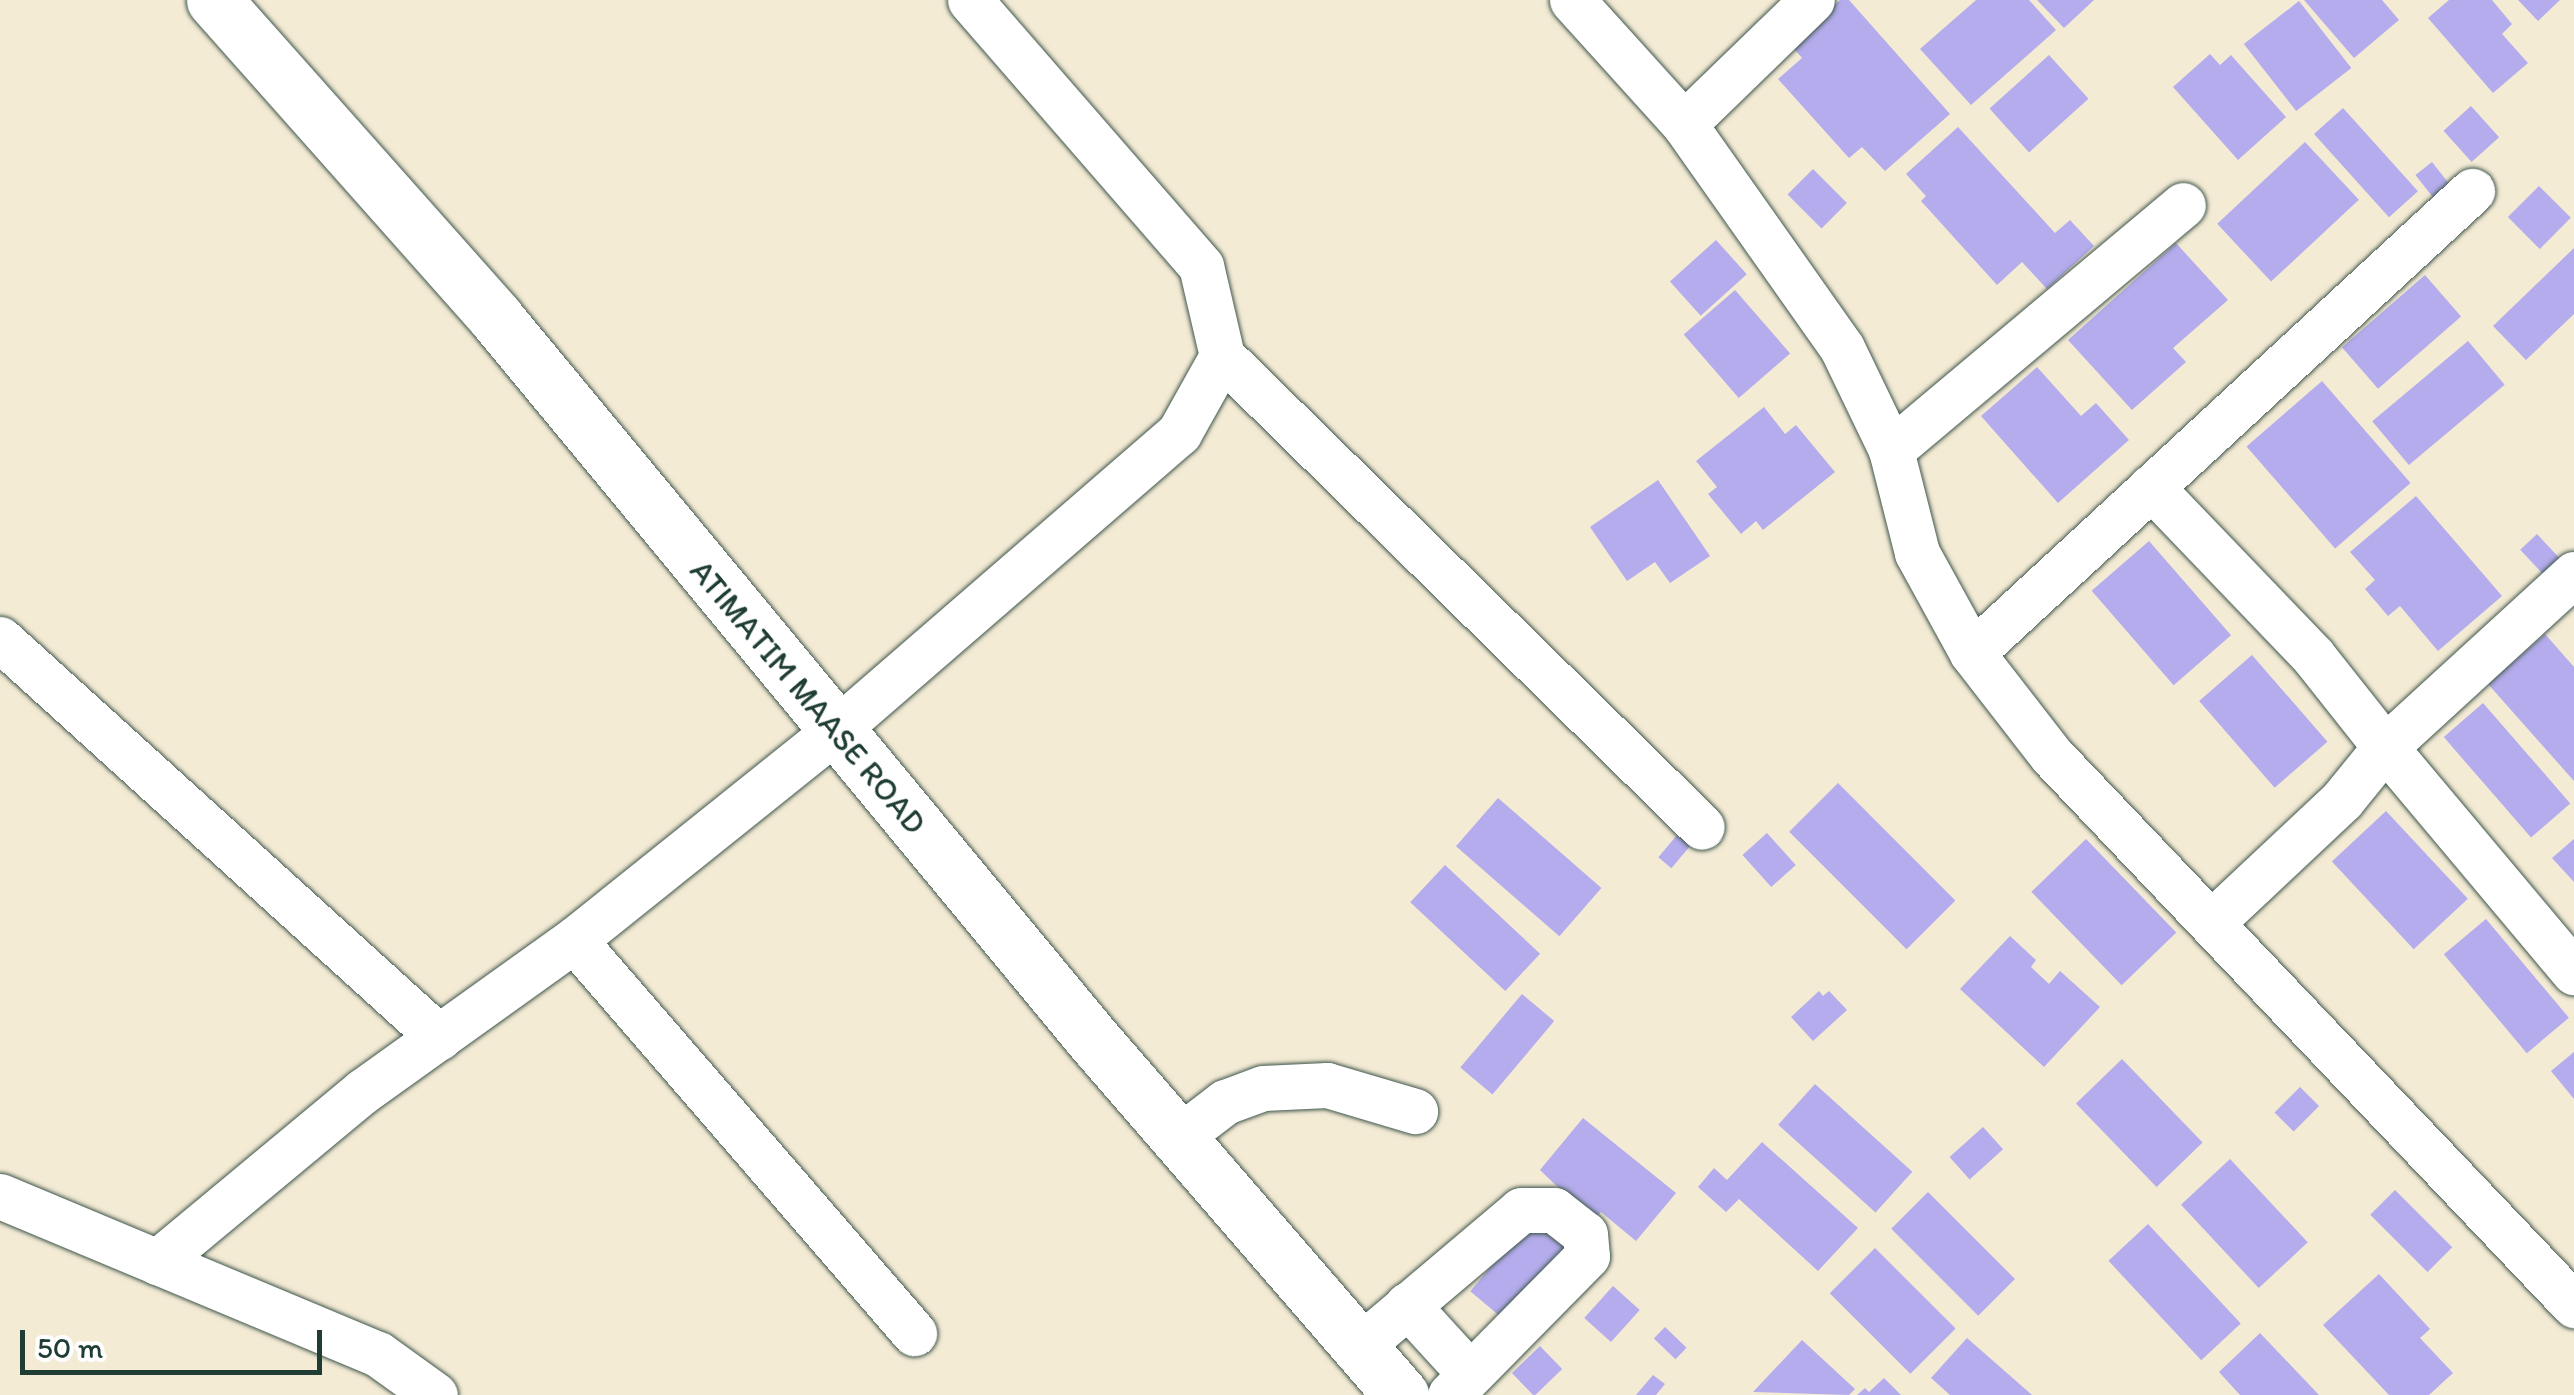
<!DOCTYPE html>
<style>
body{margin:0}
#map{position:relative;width:2574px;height:1395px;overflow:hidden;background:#f4ebd5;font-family:Itim,sans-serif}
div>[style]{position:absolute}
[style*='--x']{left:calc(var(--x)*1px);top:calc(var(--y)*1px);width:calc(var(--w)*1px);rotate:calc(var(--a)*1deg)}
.building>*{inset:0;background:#b4acec;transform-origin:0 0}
.roads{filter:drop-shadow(0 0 2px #3f574c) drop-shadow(0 0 2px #3f574c)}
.minor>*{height:45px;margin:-22.5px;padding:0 22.5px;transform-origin:22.5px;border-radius:22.5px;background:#fff}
.major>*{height:55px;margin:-27.5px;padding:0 27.5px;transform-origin:27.5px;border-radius:27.5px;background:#fff}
span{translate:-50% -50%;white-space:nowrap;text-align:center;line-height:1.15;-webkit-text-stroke:10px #fff;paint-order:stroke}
.street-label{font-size:32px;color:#1f3d34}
.scale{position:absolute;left:20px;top:1330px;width:302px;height:45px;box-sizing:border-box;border:5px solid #1f3d34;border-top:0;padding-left:12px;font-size:30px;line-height:35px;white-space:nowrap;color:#1f3d34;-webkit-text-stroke:8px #fff;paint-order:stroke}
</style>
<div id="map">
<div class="building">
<div style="clip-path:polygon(1840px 0,1849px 0,1950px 114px,1885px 171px,1862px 147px,1849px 158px,1778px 79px,1802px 58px,1790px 44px)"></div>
<div style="clip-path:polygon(1976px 0,2029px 0,2056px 30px,1971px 105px,1920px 49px)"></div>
<div style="clip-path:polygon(2037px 0,2094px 0,2064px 28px)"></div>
<div style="clip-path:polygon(2304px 0,2382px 0,2399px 20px,2354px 58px)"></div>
<div style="clip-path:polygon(2449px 0,2492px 0,2512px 24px,2502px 34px,2528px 63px,2493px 93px,2428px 18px)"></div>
<div style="clip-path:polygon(2518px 0,2560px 0,2538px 21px)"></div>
<div style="left:2299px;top:1px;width:85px;height:70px;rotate:52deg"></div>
<div style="clip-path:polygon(2210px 54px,2220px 65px,2231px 55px,2286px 117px,2238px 160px,2173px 87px)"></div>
<div style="left:2049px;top:55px;width:59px;height:80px;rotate:48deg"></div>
<div style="left:2471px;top:106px;width:42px;height:37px;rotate:48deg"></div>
<div style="left:2343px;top:108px;width:112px;height:39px;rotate:48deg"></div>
<div style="clip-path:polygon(1958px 127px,2055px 233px,2070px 220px,2094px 246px,2047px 289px,2022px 262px,1997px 285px,1921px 201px,1926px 196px,1906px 174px)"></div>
<div style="left:2305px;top:142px;width:79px;height:120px;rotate:47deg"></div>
<div style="left:2432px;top:162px;width:36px;height:21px;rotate:52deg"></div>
<div style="left:1813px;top:169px;width:48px;height:36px;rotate:45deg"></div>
<div style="left:2539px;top:186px;width:45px;height:44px;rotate:45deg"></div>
<div style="left:1716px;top:240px;width:46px;height:62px;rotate:48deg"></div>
<div style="clip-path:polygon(2176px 243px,2228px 300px,2173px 348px,2186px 362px,2132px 410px,2068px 340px)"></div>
<div style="clip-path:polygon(2574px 248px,2574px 314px,2526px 360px,2493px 326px)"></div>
<div style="left:2425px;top:275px;width:55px;height:110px;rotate:49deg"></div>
<div style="left:1735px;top:290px;width:84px;height:68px;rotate:49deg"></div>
<div style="left:2468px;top:341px;width:57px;height:125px;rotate:50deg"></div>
<div style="clip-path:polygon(2037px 367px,2081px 416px,2096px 403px,2129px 440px,2058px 503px,1981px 416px)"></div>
<div style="left:2322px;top:381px;width:135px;height:100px;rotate:49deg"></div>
<div style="clip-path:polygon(1764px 407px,1785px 434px,1796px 425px,1835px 472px,1763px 530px,1756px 521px,1741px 534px,1708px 494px,1717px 487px,1696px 461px)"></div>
<div style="clip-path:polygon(1658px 480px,1710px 556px,1670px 583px,1655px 562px,1627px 581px,1590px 527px)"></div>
<div style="clip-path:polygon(2416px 496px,2502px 596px,2438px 651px,2400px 606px,2388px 616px,2365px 589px,2375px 580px,2350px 552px)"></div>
<div style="left:2537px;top:534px;width:40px;height:23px;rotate:47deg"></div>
<div style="left:2149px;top:541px;width:125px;height:76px;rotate:49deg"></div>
<div style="clip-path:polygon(2545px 634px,2574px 667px,2574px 781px,2488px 684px)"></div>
<div style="left:2252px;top:655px;width:115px;height:70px;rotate:49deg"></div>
<div style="left:2483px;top:703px;width:133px;height:52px;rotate:49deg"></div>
<div style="left:1838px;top:783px;width:166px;height:69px;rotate:45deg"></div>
<div style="left:1498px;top:798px;width:137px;height:64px;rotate:41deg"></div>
<div style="left:2386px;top:811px;width:120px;height:74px;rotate:47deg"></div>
<div style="left:1767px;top:833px;width:43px;height:33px;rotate:48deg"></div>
<div style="left:1677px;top:835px;width:17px;height:29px;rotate:40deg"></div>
<div style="left:2086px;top:839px;width:130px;height:76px;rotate:46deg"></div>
<div style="clip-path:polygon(2574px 839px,2574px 882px,2552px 858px)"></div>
<div style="left:1445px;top:865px;width:130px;height:51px;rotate:43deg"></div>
<div style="left:2486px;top:919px;width:129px;height:55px;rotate:50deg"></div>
<div style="clip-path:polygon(2010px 936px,2036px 960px,2031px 967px,2049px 984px,2060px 971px,2100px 1007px,2044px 1067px,1960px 989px)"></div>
<div style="clip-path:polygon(1819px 991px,1823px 996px,1829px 991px,1847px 1010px,1813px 1041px,1791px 1017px)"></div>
<div style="left:1522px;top:994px;width:42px;height:96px;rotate:40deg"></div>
<div style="clip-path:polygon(2574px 1052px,2574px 1099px,2551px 1071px)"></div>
<div style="left:2122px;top:1059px;width:116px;height:64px;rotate:46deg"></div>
<div style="left:1815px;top:1084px;width:131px;height:55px;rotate:42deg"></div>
<div style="left:2300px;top:1087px;width:27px;height:36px;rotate:45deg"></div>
<div style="clip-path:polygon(1583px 1118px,1676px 1193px,1636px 1241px,1601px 1212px,1593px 1221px,1540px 1170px)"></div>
<div style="left:1983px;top:1127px;width:30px;height:45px;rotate:48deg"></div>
<div style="clip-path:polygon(1762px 1142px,1858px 1228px,1818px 1271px,1739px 1199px,1726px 1212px,1698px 1187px,1714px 1168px,1727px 1180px)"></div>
<div style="left:2230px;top:1159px;width:114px;height:67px;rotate:47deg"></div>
<div style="left:2395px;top:1190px;width:81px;height:35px;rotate:45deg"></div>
<div style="left:1928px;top:1192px;width:123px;height:52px;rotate:45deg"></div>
<div style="left:1541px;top:1207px;width:45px;height:110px;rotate:40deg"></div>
<div style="left:2148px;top:1224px;width:136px;height:54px;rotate:47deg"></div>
<div style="left:1875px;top:1248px;width:114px;height:64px;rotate:45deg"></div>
<div style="clip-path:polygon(2379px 1274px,2430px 1329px,2420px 1338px,2453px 1373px,2429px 1395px,2389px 1395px,2323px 1325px)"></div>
<div style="left:1613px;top:1286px;width:36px;height:43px;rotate:42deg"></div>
<div style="left:1665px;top:1327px;width:30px;height:16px;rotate:44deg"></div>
<div style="clip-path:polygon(2260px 1333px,2319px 1395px,2240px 1395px,2219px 1372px)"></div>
<div style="clip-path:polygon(1967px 1338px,2032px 1395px,1950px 1395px,1931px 1378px)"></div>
<div style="clip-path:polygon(1802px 1340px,1855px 1389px,1849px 1395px,1753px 1392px)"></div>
<div style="left:1540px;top:1346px;width:32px;height:39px;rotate:46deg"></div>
<div style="clip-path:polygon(1653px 1375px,1665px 1384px,1656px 1395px,1636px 1395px)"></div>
<div style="clip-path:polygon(1884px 1378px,1901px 1395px,1857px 1395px,1865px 1388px,1869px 1392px)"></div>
</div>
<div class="roads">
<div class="minor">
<div style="--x:1572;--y:0;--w:167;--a:47.9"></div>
<div style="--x:1684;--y:124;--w:274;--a:54.8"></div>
<div style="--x:1842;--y:348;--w:113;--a:64.3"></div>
<div style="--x:1891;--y:450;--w:106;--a:75.8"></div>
<div style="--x:1917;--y:553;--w:114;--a:61.2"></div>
<div style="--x:1972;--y:653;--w:130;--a:52.2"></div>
<div style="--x:2052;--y:756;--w:758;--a:46.44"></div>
<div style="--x:1684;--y:124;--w:178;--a:-44.1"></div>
<div style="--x:1222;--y:356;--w:672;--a:44.46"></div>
<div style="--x:1891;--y:450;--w:381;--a:-40"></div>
<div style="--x:2151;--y:487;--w:234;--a:46.2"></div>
<div style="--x:2313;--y:656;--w:116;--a:51.6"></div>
<div style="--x:2385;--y:747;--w:68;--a:129.1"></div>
<div style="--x:2342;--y:800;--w:178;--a:136.8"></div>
<div style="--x:2574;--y:574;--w:256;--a:137.5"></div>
<div style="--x:2385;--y:747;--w:294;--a:50"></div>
<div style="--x:0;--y:639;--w:593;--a:42.2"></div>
<div style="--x:1972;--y:653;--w:681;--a:-42.74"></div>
<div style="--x:574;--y:940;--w:520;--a:49.14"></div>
<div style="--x:1178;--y:1138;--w:59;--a:-37.5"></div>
<div style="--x:1225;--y:1102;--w:40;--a:-20.2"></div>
<div style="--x:1263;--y:1088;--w:64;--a:-2.7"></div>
<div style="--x:1327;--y:1085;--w:92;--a:16.5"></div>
<div style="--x:0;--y:1196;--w:410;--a:22.7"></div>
<div style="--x:378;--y:1354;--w:70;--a:35.7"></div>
<div style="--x:157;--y:1262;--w:268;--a:-39.7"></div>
<div style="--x:363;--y:1091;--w:259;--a:-35.6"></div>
<div style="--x:574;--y:940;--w:336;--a:-38.7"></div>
<div style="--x:836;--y:730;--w:454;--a:-40.9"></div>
<div style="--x:1179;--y:433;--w:88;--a:-60.8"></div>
<div style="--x:1222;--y:356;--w:92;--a:-103.1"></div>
<div style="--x:1201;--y:266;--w:352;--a:-131"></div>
<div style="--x:1407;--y:1305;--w:93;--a:47.6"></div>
<div style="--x:1359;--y:1347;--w:212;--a:-40.2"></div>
<div style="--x:1521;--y:1210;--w:33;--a:0"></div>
<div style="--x:1554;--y:1210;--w:39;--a:38"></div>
<div style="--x:1585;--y:1234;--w:22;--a:85"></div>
<div style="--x:1587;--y:1256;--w:195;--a:134.6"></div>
</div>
<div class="major">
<div style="--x:214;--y:0;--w:425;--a:48.4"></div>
<div style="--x:496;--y:318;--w:933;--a:50.39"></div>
<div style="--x:1091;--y:1037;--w:474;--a:49.1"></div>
</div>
</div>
<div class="street-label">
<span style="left:808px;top:697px;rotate:50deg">ATIMATIM MAASE ROAD</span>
</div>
<div class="scale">50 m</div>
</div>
